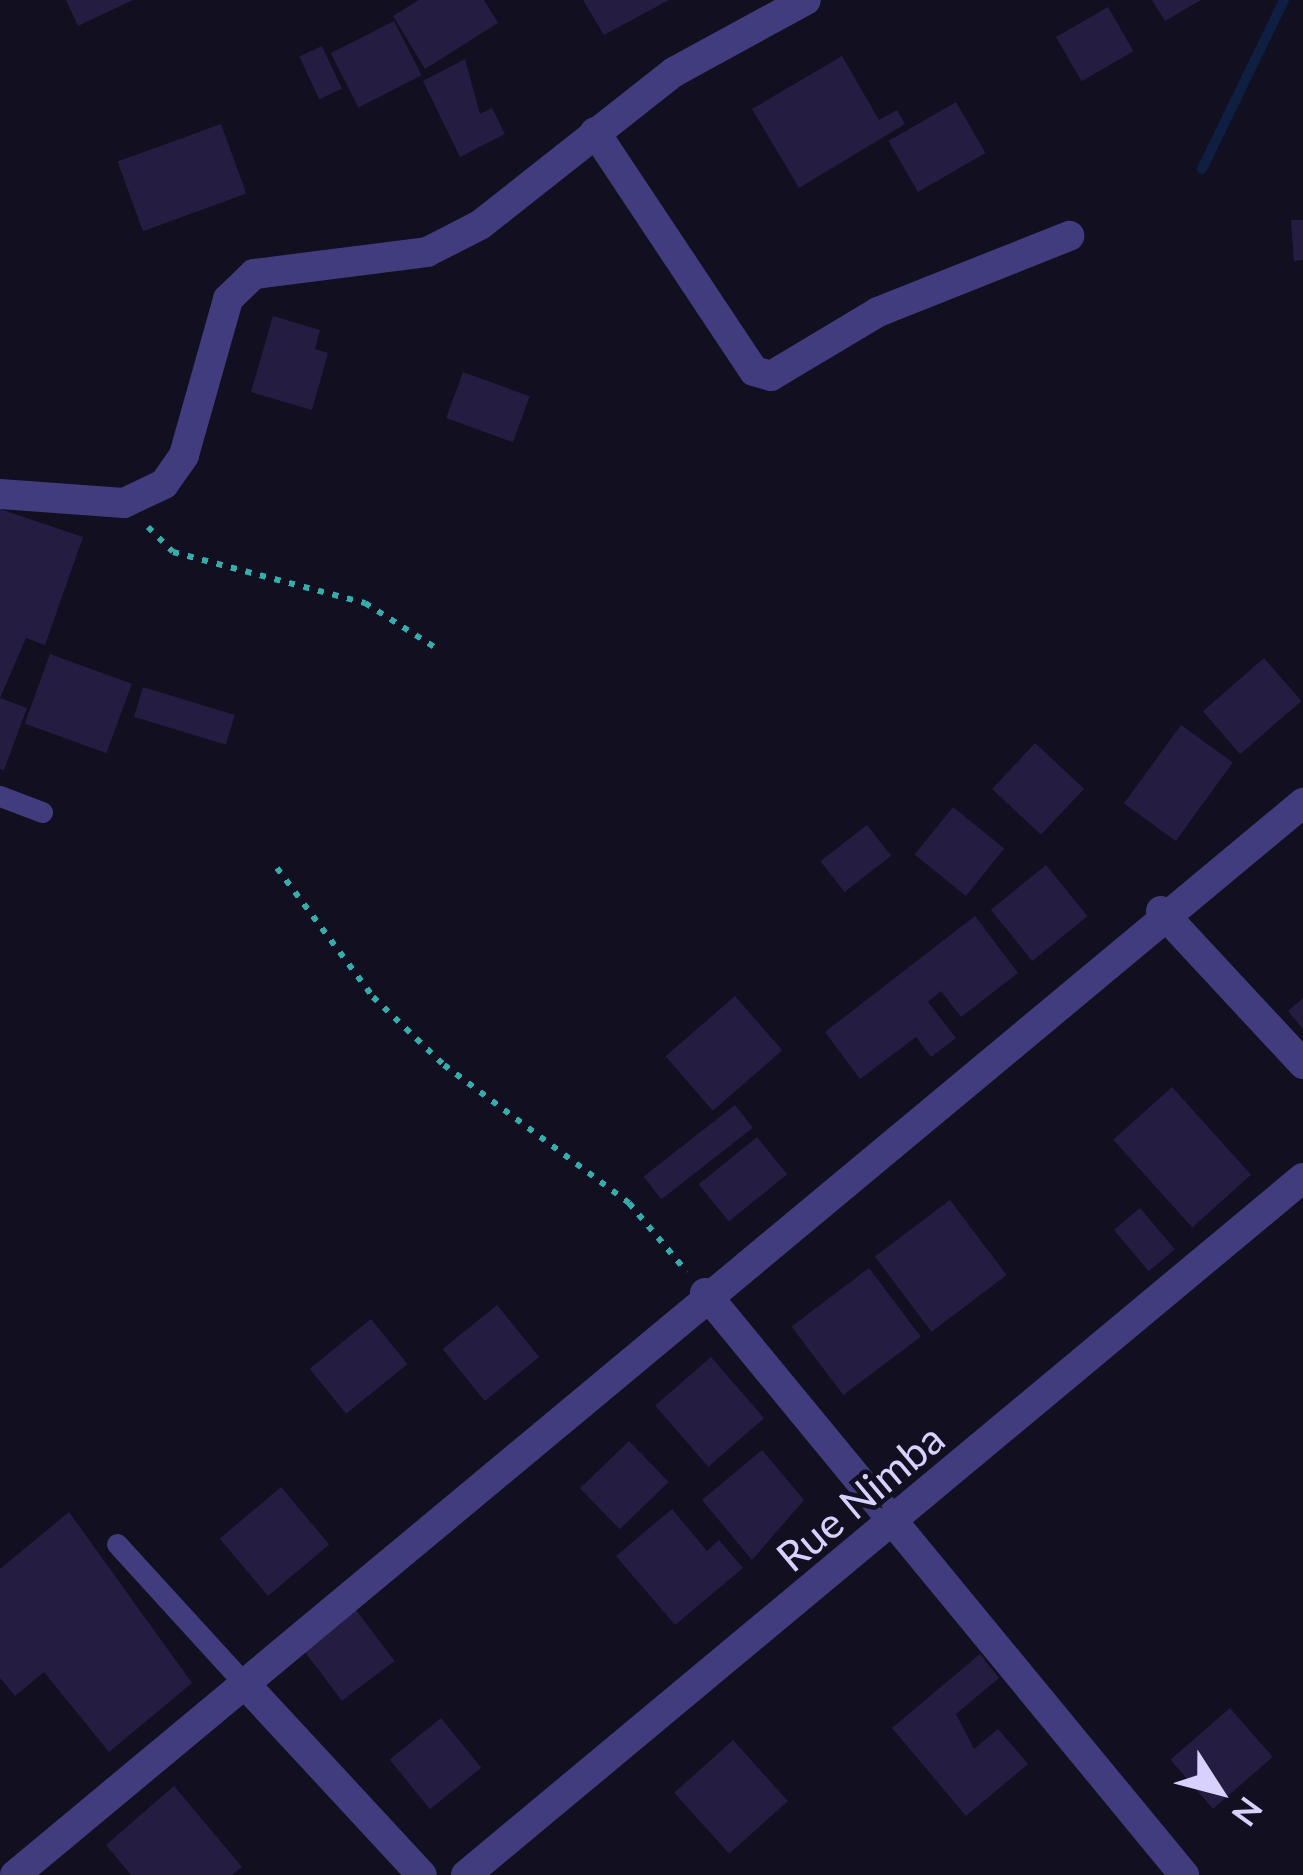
<!DOCTYPE html>
<style>
body{margin:0}
#map{position:relative;width:1303px;height:1875px;overflow:hidden;background:#120f21;font-family:Lato,sans-serif}
div>[style]{position:absolute}
[style*='--x']{left:calc(var(--x)*1px);top:calc(var(--y)*1px);width:calc(var(--w)*1px);rotate:calc(var(--a)*1deg)}
.stream>*{height:10px;margin:-5px;padding:0 5px;transform-origin:5px;border-radius:5px;background:#0e1f41}
.building>*{inset:0;background:#251c41;transform-origin:0 0}
.path>*{height:6px;margin-top:-3px;transform-origin:0;background:repeating-linear-gradient(90deg,#35adaa 0 6px,transparent 0 15px)}
.lane>*{height:21px;margin:-10.5px;padding:0 10.5px;transform-origin:10.5px;border-radius:10.5px;background:#413c7d}
.street>*{height:30px;margin:-15px;padding:0 15px;transform-origin:15px;border-radius:15px;background:#413c7d}
span{translate:-50% -50%;white-space:nowrap;text-align:center;line-height:1.15;-webkit-text-stroke:9px #120f21;paint-order:stroke}
.street-label{font-size:42px;color:#d8d1fd}
.north{position:absolute;left:1159px;top:1731px;width:120px;height:120px;-webkit-text-stroke:9px #120f21;paint-order:stroke;rotate:126deg;font-size:33px;font-weight:700;line-height:48px;text-align:center;color:#d8d1fd}
.north::after{content:'';display:block;margin:auto;width:42px;height:54px;background:#d8d1fd;clip-path:polygon(50% 0,100% 100%,50% 72%,0 100%)}
</style>
<div id="map">
<div class="stream">
<div style="--x:1202;--y:169;--w:188;--a:-64.1"></div>
</div>
<div class="building">
<div style="clip-path:polygon(66px 0,133px 0,78px 26px)"></div>
<div style="clip-path:polygon(419px 0,484px 0,498px 23px,425px 69px,393px 16px)"></div>
<div style="clip-path:polygon(583px 0,669px 0,604px 35px)"></div>
<div style="clip-path:polygon(1152px 0,1201px 0,1165px 21px)"></div>
<div style="left:1108px;top:7px;width:51px;height:60px;rotate:60deg"></div>
<div style="left:394px;top:21px;width:61px;height:71px;rotate:63deg"></div>
<div style="left:322px;top:46px;width:47px;height:25px;rotate:65deg"></div>
<div style="clip-path:polygon(842px 56px,879px 120px,897px 110px,905px 124px,799px 188px,752px 109px)"></div>
<div style="clip-path:polygon(465px 59px,480px 114px,492px 108px,505px 134px,460px 157px,423px 81px)"></div>
<div style="left:956px;top:102px;width:59px;height:78px;rotate:60deg"></div>
<div style="left:221px;top:124px;width:74px;height:110px;rotate:70deg"></div>
<div style="clip-path:polygon(1291px 220px,1303px 220px,1303px 260px,1294px 261px)"></div>
<div style="clip-path:polygon(273px 316px,320px 330px,315px 349px,328px 353px,312px 410px,251px 392px)"></div>
<div style="left:463px;top:372px;width:71px;height:49px;rotate:20deg"></div>
<div style="clip-path:polygon(0 509px,83px 537px,45px 645px,26px 638px,0 698px)"></div>
<div style="left:50px;top:654px;width:87px;height:74px;rotate:20deg"></div>
<div style="left:1264px;top:658px;width:57px;height:81px;rotate:49deg"></div>
<div style="left:143px;top:687px;width:96px;height:31px;rotate:17deg"></div>
<div style="clip-path:polygon(0 698px,27px 708px,4px 770px,0 769px)"></div>
<div style="left:1181px;top:725px;width:64px;height:97px;rotate:36deg"></div>
<div style="left:1035px;top:743px;width:67px;height:63px;rotate:43deg"></div>
<div style="left:953px;top:807px;width:66px;height:61px;rotate:39deg"></div>
<div style="left:867px;top:825px;width:39px;height:59px;rotate:52deg"></div>
<div style="left:1046px;top:865px;width:66px;height:71px;rotate:51deg"></div>
<div style="clip-path:polygon(975px 916px,1018px 973px,961px 1017px,941px 991px,928px 1002px,956px 1038px,931px 1057px,916px 1037px,860px 1079px,825px 1032px)"></div>
<div style="left:735px;top:996px;width:72px;height:92px;rotate:49deg"></div>
<div style="clip-path:polygon(1303px 998px,1303px 1029px,1288px 1011px)"></div>
<div style="left:1172px;top:1087px;width:118px;height:79px;rotate:48deg"></div>
<div style="left:735px;top:1105px;width:29px;height:116px;rotate:52deg"></div>
<div style="left:757px;top:1137px;width:48px;height:75px;rotate:51deg"></div>
<div style="left:950px;top:1200px;width:94px;height:94px;rotate:53deg"></div>
<div style="left:1140px;top:1208px;width:54px;height:34px;rotate:50deg"></div>
<div style="left:869px;top:1268px;width:86px;height:97px;rotate:53deg"></div>
<div style="left:497px;top:1305px;width:67px;height:70px;rotate:51deg"></div>
<div style="left:371px;top:1319px;width:58px;height:79px;rotate:51deg"></div>
<div style="left:711px;top:1357px;width:81px;height:74px;rotate:49deg"></div>
<div style="left:629px;top:1441px;width:57px;height:68px;rotate:46deg"></div>
<div style="clip-path:polygon(762px 1450px,804px 1500px,752px 1560px,702px 1500px)"></div>
<div style="left:281px;top:1487px;width:75px;height:80px;rotate:50deg"></div>
<div style="clip-path:polygon(672px 1509px,707px 1551px,719px 1540px,743px 1568px,675px 1625px,616px 1556px)"></div>
<div style="clip-path:polygon(69px 1512px,192px 1683px,109px 1752px,44px 1672px,15px 1696px,0 1678px,0 1569px)"></div>
<div style="left:356px;top:1610px;width:64px;height:66px;rotate:53deg"></div>
<div style="clip-path:polygon(980px 1654px,999px 1678px,956px 1714px,974px 1749px,998px 1729px,1028px 1764px,966px 1816px,892px 1728px)"></div>
<div style="left:1230px;top:1708px;width:65px;height:79px;rotate:49deg"></div>
<div style="left:441px;top:1718px;width:64px;height:66px;rotate:51deg"></div>
<div style="left:733px;top:1740px;width:82px;height:79px;rotate:48deg"></div>
<div style="clip-path:polygon(174px 1786px,242px 1867px,232px 1875px,131px 1875px,106px 1845px)"></div>
</div>
<div class="path">
<div style="--x:148;--y:527;--w:35;--a:45"></div>
<div style="--x:173;--y:552;--w:199;--a:14.9"></div>
<div style="--x:365;--y:603;--w:84;--a:32.4"></div>
<div style="--x:277;--y:868;--w:161;--a:53.3"></div>
<div style="--x:373;--y:997;--w:98;--a:43.8"></div>
<div style="--x:444;--y:1065;--w:231;--a:36.7"></div>
<div style="--x:629;--y:1203;--w:90;--a:50"></div>
</div>
<div class="lane">
<div style="--x:0;--y:796;--w:45;--a:20.9"></div>
<div style="--x:117;--y:1544;--w:187;--a:47.6"></div>
</div>
<div class="street">
<div style="--x:595;--y:132;--w:287;--a:56.4"></div>
<div style="--x:754;--y:371;--w:18;--a:16"></div>
<div style="--x:771;--y:376;--w:125;--a:-30.9"></div>
<div style="--x:878;--y:312;--w:206;--a:-21.7"></div>
<div style="--x:0;--y:494;--w:124;--a:4.2"></div>
<div style="--x:124;--y:503;--w:44;--a:-25.4"></div>
<div style="--x:164;--y:484;--w:35;--a:-55"></div>
<div style="--x:184;--y:455;--w:162;--a:-74.2"></div>
<div style="--x:228;--y:299;--w:36;--a:-44"></div>
<div style="--x:254;--y:274;--w:174;--a:-7.2"></div>
<div style="--x:427;--y:252;--w:59;--a:-27"></div>
<div style="--x:480;--y:225;--w:247;--a:-38.3"></div>
<div style="--x:674;--y:72;--w:150;--a:-28.6"></div>
<div style="--x:1161;--y:911;--w:209;--a:47.1"></div>
<div style="--x:705;--y:1293;--w:754;--a:50.54"></div>
<div style="--x:243;--y:1682;--w:263;--a:47.2"></div>
<div style="--x:15;--y:1875;--w:1676;--a:-39.77"></div>
<div style="--x:466;--y:1875;--w:1089;--a:-39.79"></div>
</div>
<div class="street-label">
<span style="left:860px;top:1497px;rotate:-40deg">Rue Nimba</span>
</div>
<div class="north">N</div>
</div>
